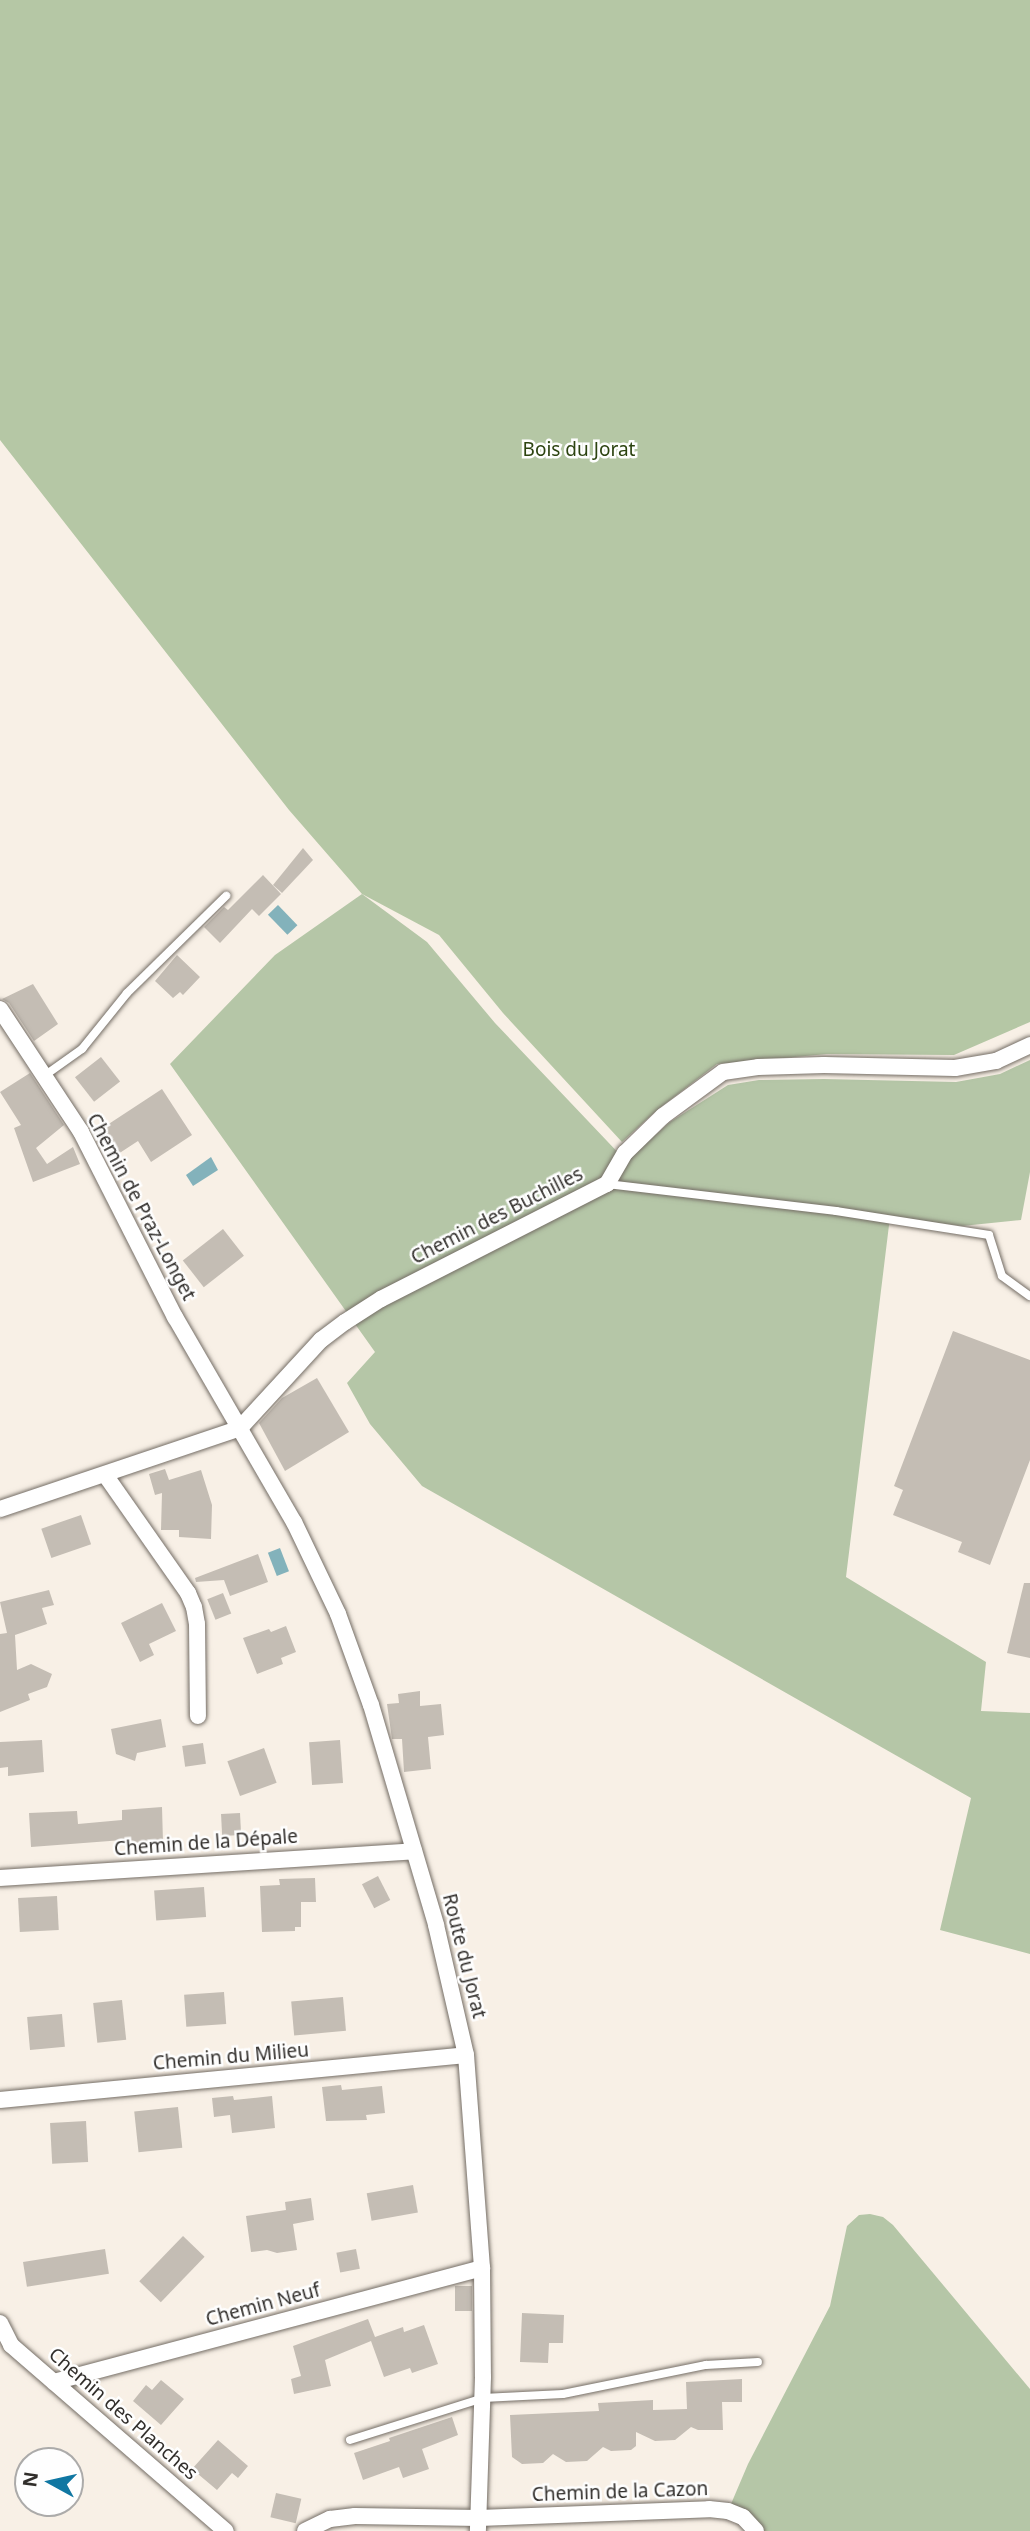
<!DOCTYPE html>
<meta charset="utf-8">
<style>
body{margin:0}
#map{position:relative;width:1030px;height:2531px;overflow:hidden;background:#f8f0e6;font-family:"Noto Sans",sans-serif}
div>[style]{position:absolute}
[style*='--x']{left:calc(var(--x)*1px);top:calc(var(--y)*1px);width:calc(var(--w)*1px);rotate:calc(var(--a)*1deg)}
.green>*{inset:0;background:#b5c6a7}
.forest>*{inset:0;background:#b5c7a5}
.water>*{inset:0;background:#83b2bb;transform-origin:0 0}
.building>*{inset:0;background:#c4bdb4;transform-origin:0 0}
.roads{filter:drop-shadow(0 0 2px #746d65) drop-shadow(0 0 2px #746d65)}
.lane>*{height:8px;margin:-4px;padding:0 4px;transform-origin:4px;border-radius:4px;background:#fff}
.street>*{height:16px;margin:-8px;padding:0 8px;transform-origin:8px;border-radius:8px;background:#fff}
span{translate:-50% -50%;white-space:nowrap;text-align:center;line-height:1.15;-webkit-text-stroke:5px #fefefe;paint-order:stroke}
.park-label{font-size:19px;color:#2c4310}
.street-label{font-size:19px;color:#312e2b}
.north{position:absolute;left:14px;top:2447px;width:70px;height:70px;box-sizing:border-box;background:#fefefe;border:2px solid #acabaa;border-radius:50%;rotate:278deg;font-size:19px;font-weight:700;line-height:28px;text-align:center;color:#312e2b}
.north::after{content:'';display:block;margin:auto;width:24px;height:32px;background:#1077a2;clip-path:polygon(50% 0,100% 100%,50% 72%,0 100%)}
</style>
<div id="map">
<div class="green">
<div style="clip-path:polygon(362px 894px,427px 942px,495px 1023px,626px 1161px,670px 1122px,728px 1085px,759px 1080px,824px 1079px,956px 1082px,1000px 1074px,1030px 1060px,1030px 1172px,1021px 1220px,962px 1226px,890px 1217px,846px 1577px,986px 1662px,981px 1711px,1030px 1713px,1030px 1954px,940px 1930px,971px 1798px,422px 1486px,370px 1424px,347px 1383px,375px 1352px,170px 1064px,275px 955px)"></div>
<div style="clip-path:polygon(870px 2214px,883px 2217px,893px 2225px,1030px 2389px,1030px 2531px,756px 2531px,728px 2511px,748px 2464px,830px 2306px,847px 2226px,859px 2215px)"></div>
</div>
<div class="forest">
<div style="clip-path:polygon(0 0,1030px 0,1030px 1022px,954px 1055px,827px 1054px,717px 1064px,657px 1110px,622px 1142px,503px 1013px,439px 935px,362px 894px,289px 810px,0 440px)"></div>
</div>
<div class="water">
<div style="left:278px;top:905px;width:28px;height:14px;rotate:46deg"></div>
<div style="clip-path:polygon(211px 1157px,218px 1170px,193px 1186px,186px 1175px)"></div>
<div style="left:280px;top:1548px;width:25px;height:13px;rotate:69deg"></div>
</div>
<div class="building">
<div style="clip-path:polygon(303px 848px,313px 860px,282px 893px,273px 885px)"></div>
<div style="clip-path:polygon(263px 875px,281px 894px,259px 916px,252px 909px,220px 943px,204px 927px,224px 907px,228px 910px)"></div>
<div style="clip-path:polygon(177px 955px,200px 977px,183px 995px,180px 992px,173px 998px,155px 981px)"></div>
<div style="clip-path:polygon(33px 984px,58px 1024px,34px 1041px,9px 1003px,2px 999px)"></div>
<div style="left:101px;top:1057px;width:31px;height:33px;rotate:52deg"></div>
<div style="clip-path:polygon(30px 1073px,64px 1125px,36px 1148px,47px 1164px,73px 1147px,80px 1164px,33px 1182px,14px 1128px,21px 1125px,0 1092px)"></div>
<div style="clip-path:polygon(162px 1089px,192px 1135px,151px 1162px,138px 1141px,115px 1156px,98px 1131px)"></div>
<div style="left:223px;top:1229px;width:34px;height:51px;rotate:52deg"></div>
<div style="clip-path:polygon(953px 1331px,1030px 1360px,1030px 1460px,990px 1565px,958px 1552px,962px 1542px,893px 1515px,903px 1490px,894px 1486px)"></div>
<div style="clip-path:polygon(317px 1378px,349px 1432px,285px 1471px,259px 1423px,282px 1398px)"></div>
<div style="clip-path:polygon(165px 1469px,169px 1480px,201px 1470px,212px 1505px,211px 1539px,179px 1537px,179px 1530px,161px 1530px,162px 1493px,155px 1495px,149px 1474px)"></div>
<div style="left:81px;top:1515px;width:31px;height:42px;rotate:71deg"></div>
<div style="clip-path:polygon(258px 1554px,268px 1582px,230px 1596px,224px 1580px,196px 1582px,195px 1578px)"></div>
<div style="clip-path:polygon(1024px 1583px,1030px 1583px,1030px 1658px,1007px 1653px)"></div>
<div style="clip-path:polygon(49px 1590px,54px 1605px,42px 1608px,47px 1624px,15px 1635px,17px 1670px,31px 1664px,52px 1674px,47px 1687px,28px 1694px,30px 1700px,0 1712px,0 1634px,7px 1633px,0 1602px)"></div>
<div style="left:223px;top:1593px;width:22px;height:17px;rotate:68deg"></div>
<div style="clip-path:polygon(162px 1603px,176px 1631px,149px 1644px,154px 1655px,140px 1662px,121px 1623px)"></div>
<div style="clip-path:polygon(286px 1626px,296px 1652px,281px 1658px,283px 1664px,257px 1674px,243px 1638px,269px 1629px,271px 1632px)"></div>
<div style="clip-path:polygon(420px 1691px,420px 1706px,441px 1704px,444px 1735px,428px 1737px,431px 1769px,404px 1772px,402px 1739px,392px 1739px,387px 1704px,399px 1703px,398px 1694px)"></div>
<div style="clip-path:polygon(161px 1719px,166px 1747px,137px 1753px,135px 1761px,116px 1754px,111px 1729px)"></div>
<div style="clip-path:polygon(42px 1740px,44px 1772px,8px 1776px,8px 1767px,0 1768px,0 1742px)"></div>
<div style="left:340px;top:1740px;width:43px;height:31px;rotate:86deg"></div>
<div style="left:203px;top:1743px;width:21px;height:21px;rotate:82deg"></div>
<div style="left:264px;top:1748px;width:37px;height:39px;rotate:70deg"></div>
<div style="clip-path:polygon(162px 1807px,163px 1842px,123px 1844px,123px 1840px,31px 1847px,29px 1813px,77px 1811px,78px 1824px,122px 1820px,122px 1810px)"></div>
<div style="left:240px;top:1813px;width:22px;height:19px;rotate:87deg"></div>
<div style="left:378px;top:1876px;width:27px;height:18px;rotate:63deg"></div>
<div style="clip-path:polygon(315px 1878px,316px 1902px,301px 1902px,301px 1927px,295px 1927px,295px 1931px,262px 1932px,260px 1886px,280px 1885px,279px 1879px)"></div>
<div style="left:204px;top:1887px;width:30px;height:50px;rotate:86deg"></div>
<div style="left:57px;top:1896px;width:34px;height:39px;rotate:87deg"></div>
<div style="left:224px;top:1992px;width:32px;height:40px;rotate:86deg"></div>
<div style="left:343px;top:1997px;width:34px;height:52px;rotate:85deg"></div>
<div style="left:122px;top:2000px;width:40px;height:29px;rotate:84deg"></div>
<div style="left:62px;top:2014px;width:33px;height:35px;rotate:85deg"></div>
<div style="clip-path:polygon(341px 2085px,342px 2090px,382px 2086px,385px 2113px,366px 2115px,367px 2120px,326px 2121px,322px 2087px)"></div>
<div style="clip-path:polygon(233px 2096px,234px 2100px,272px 2096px,275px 2128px,232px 2133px,230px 2115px,214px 2117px,212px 2098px)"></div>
<div style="left:178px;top:2107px;width:41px;height:44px;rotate:84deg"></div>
<div style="left:86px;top:2121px;width:41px;height:36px;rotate:87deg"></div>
<div style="left:413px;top:2185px;width:28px;height:47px;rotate:80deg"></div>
<div style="clip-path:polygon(311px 2198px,314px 2220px,293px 2224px,297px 2250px,277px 2253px,267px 2250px,251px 2252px,246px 2216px,286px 2210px,285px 2202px)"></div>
<div style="left:183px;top:2236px;width:30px;height:63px;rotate:44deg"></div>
<div style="left:105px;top:2249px;width:25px;height:83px;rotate:81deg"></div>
<div style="left:356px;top:2249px;width:20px;height:20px;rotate:79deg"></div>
<div style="left:455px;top:2286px;width:17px;height:25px"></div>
<div style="clip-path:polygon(522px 2313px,564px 2315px,563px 2343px,549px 2343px,548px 2363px,520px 2362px)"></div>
<div style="clip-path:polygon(368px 2319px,375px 2337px,403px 2327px,404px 2332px,424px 2325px,438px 2364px,412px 2373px,410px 2368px,384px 2377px,371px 2341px,325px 2360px,331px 2386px,294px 2394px,291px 2379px,301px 2376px,293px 2346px)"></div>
<div style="clip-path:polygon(742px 2379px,742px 2402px,722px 2402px,723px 2430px,698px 2430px,691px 2427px,675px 2440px,655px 2441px,636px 2432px,636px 2446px,631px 2450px,611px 2451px,603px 2447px,587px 2461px,566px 2462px,553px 2454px,543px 2463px,522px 2464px,512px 2457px,510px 2415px,599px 2411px,598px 2403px,653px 2400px,653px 2410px,687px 2409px,686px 2382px)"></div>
<div style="clip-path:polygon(161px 2380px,184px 2399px,161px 2425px,133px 2401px,146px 2385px,152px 2390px)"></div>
<div style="clip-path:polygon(452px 2417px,458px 2435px,422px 2449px,429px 2469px,403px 2478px,399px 2467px,363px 2480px,354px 2453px,390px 2441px,389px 2438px)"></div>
<div style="clip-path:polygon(218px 2440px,248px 2466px,238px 2478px,232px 2473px,217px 2490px,192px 2469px)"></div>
<div style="left:276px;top:2493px;width:26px;height:25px;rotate:13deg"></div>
</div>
<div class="roads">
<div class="lane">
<div style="--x:44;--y:1076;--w:47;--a:-35.4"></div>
<div style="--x:82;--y:1049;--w:72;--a:-51.2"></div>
<div style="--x:127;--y:993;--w:139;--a:-44.4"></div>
<div style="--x:607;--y:1184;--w:231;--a:6.7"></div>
<div style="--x:836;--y:1211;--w:155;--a:8.9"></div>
<div style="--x:989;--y:1235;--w:43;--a:72.4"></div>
<div style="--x:1002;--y:1276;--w:34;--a:36"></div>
<div style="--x:350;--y:2440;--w:139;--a:-17.5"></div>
<div style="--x:483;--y:2398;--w:80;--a:-2.9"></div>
<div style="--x:563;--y:2394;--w:146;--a:-11.5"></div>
<div style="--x:706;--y:2365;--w:52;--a:-3.3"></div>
</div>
<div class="street">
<div style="--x:0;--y:1009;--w:147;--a:56.6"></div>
<div style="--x:81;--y:1132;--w:208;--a:63.1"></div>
<div style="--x:175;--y:1317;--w:237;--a:59.9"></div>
<div style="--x:294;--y:1522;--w:102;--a:64.4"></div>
<div style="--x:338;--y:1614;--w:97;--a:70.1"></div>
<div style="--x:371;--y:1705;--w:229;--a:73.5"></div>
<div style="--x:436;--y:1925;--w:133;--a:77"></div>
<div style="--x:466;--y:2055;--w:214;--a:85.7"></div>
<div style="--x:482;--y:2268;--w:109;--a:89.5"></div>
<div style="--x:483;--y:2377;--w:154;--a:91.9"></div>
<div style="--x:106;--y:1476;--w:143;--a:55"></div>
<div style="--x:188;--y:1593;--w:15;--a:67"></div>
<div style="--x:194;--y:1607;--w:17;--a:80"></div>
<div style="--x:197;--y:1624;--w:92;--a:89.4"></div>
<div style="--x:0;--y:1509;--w:253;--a:-18.6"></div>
<div style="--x:240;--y:1428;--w:120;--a:-47.4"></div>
<div style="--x:321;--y:1340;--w:30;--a:-37"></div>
<div style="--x:345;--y:1322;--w:43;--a:-32.6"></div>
<div style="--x:381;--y:1299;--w:254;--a:-27"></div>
<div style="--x:607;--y:1184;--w:36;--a:-60"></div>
<div style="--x:625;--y:1153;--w:53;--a:-44.2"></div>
<div style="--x:663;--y:1116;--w:74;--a:-36.3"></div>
<div style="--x:723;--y:1072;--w:35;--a:-8"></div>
<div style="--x:758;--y:1067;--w:66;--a:-1.7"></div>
<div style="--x:824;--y:1065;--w:131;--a:1.3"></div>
<div style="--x:955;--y:1068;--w:42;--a:-9.7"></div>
<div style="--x:996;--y:1061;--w:38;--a:-25"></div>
<div style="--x:0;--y:1878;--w:415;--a:-3.7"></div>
<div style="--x:0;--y:2100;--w:468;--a:-5.5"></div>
<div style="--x:0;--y:2323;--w:25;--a:63"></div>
<div style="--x:11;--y:2345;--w:284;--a:40.9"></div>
<div style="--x:54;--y:2382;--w:443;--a:-14.9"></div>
<div style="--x:305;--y:2531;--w:28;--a:-26"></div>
<div style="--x:330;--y:2519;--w:25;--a:-7"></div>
<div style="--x:355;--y:2516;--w:124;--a:0.9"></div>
<div style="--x:479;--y:2518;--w:230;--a:-2.2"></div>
<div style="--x:709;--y:2509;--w:19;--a:6"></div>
<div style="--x:728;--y:2511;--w:16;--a:22"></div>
<div style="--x:743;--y:2517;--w:19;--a:47"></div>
</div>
</div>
<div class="park-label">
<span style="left:579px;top:450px">Bois du Jorat</span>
</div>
<div class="street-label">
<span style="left:141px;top:1207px;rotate:62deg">Chemin de Praz-Longet</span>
<span style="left:497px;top:1216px;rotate:-27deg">Chemin des Buchilles</span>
<span style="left:206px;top:1843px;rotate:-4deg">Chemin de la Dépale</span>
<span style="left:464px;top:1956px;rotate:76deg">Route du Jorat</span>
<span style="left:231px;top:2057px;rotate:-5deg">Chemin du Milieu</span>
<span style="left:263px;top:2305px;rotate:-15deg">Chemin Neuf</span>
<span style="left:123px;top:2414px;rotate:41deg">Chemin des Planches</span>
<span style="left:620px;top:2492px;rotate:-2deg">Chemin de la Cazon</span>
</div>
<div class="north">N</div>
</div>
